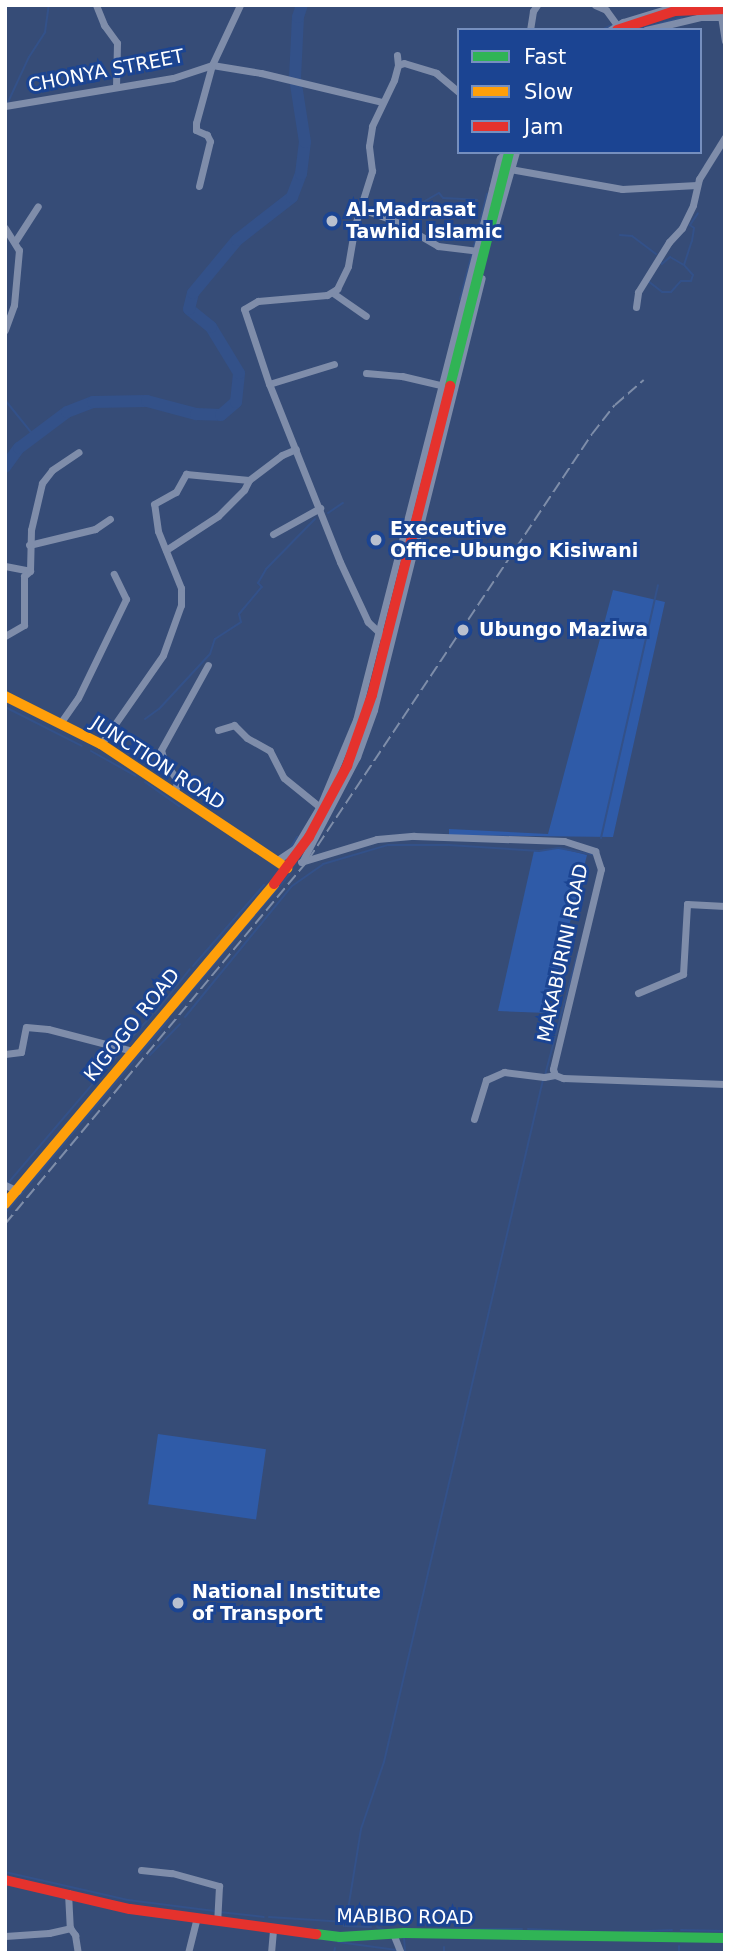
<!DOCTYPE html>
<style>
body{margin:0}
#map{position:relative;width:730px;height:1958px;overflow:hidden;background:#364c77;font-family:"DejaVu Sans",sans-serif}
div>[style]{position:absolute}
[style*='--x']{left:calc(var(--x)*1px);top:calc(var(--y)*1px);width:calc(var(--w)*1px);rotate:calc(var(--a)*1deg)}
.green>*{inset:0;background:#2f5ba8;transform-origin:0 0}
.stream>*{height:2px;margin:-1px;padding:0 1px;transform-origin:1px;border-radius:1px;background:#335189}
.river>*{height:12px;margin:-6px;padding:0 6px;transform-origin:6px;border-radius:6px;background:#335189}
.street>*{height:7px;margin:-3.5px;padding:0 3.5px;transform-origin:3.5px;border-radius:3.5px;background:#7f8daa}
.fast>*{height:10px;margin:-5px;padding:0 5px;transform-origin:5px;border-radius:5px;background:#30b455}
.slow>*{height:10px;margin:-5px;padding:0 5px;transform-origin:5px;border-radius:5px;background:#ff9f0a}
.jam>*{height:10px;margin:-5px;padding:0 5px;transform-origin:5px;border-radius:5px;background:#e5322d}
.rail>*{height:2px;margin-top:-1px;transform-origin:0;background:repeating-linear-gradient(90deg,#7e8da9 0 12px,transparent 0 17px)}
.dots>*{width:19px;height:19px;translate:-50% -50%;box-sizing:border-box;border:4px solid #1b4492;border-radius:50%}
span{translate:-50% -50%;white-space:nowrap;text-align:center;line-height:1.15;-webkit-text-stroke:6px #1b4492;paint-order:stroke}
.street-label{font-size:19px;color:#fff}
.poi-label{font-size:19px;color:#fff;font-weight:700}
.left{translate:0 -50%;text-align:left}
.frame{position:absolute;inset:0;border:7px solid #fff;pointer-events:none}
.legend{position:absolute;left:457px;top:28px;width:245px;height:126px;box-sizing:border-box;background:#1b4492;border:2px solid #768fbe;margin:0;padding:9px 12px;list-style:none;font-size:21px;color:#fff}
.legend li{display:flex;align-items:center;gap:14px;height:35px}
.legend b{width:35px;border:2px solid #768fbe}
</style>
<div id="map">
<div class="green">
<div style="clip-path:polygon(613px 590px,665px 602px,613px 837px,449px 835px,449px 829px,548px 834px)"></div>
<div style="clip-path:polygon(559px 848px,587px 855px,547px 1013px,498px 1011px,534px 851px)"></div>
<div style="left:158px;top:1434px;width:109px;height:71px;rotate:8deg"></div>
</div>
<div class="stream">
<div style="--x:602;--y:30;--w:11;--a:-27"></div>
<div style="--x:635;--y:30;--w:48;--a:-14.6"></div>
<div style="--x:8;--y:102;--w:50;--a:-65"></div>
<div style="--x:29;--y:57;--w:30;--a:-57"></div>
<div style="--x:45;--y:32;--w:27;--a:-82"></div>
<div style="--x:408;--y:220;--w:18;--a:-56"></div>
<div style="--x:418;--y:205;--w:24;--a:-30"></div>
<div style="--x:439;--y:193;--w:6;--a:51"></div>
<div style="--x:443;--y:198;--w:34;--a:3"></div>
<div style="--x:620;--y:235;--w:12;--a:5"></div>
<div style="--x:632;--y:236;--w:30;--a:37"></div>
<div style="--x:474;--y:246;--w:54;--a:-76"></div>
<div style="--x:660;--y:259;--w:5;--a:68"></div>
<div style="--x:662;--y:264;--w:11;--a:-41"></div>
<div style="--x:670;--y:257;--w:16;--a:30"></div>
<div style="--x:684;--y:265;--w:25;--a:-72"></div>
<div style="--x:692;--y:241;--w:13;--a:-81"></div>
<div style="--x:694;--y:228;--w:5;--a:-143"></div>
<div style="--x:690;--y:225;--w:14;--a:-56"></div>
<div style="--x:648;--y:281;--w:18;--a:38"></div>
<div style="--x:662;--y:292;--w:9;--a:0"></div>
<div style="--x:671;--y:292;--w:15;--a:-48"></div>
<div style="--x:681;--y:281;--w:10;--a:0"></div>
<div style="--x:691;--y:281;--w:6;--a:-72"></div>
<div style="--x:693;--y:275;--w:12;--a:-132"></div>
<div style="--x:460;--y:299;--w:47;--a:-75.1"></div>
<div style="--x:5;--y:400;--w:48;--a:51"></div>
<div style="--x:328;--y:513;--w:18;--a:-34"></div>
<div style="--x:5;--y:707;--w:86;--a:26.9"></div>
<div style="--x:145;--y:719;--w:17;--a:-36"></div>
<div style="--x:159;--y:709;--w:75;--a:-47.2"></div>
<div style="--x:210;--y:654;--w:16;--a:-72"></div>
<div style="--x:215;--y:639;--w:31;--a:-33"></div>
<div style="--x:241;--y:622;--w:8;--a:-104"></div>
<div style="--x:239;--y:614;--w:35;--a:-50"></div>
<div style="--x:262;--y:587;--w:6;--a:-135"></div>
<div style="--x:258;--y:583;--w:16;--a:-60"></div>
<div style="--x:266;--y:569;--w:70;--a:-45.6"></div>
<div style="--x:91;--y:751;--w:51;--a:29.1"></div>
<div style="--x:145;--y:782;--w:42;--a:35.2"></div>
<div style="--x:601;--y:838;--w:259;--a:-77.3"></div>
<div style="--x:291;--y:847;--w:12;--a:-59"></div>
<div style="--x:193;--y:966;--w:108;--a:-48.8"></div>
<div style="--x:177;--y:1008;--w:175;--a:-49.9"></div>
<div style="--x:155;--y:1013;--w:56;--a:-51.5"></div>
<div style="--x:185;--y:1017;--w:169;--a:-50.8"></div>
<div style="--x:292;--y:886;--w:38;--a:-35"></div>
<div style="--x:323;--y:864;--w:68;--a:-16.3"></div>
<div style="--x:388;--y:845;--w:61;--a:0"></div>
<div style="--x:449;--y:845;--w:90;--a:3.8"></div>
<div style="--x:539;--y:851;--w:20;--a:-9"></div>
<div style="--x:559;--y:848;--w:36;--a:11"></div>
<div style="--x:124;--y:1046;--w:43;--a:-47.8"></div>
<div style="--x:150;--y:1055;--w:43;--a:-45.9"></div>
<div style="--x:545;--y:1075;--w:127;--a:-75"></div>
<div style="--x:9;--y:1182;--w:172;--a:-49.5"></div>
<div style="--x:5;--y:1213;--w:253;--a:-49.8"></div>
<div style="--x:5;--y:1872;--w:126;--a:12.8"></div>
<div style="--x:128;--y:1900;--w:87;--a:7.3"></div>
<div style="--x:219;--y:1912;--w:45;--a:6.3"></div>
<div style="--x:269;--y:1917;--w:76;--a:3.8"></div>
<div style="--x:371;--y:1927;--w:27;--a:-178"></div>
<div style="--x:344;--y:1926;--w:3;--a:-108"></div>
<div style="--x:343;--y:1923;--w:3;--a:-18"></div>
<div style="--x:346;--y:1922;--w:94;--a:-80.8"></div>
<div style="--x:361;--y:1829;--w:71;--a:-71.1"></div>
<div style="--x:384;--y:1762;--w:700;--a:-76.88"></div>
<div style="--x:377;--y:1927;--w:9;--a:21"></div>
<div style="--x:428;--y:1929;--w:94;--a:0"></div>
<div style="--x:528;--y:1929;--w:41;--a:2.8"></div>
<div style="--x:681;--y:1930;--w:44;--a:1.3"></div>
<div style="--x:625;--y:1932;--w:47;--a:-2.4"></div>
<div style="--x:404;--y:1937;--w:16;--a:86"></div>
<div style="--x:338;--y:1942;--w:59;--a:7.9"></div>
<div style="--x:679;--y:1946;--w:7;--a:90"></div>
<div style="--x:444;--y:1947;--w:6;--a:90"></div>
<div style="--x:334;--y:1953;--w:5;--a:-79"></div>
</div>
<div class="river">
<div style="--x:5;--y:467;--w:24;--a:-54"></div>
<div style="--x:19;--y:448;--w:60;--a:-36.9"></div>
<div style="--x:67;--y:412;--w:28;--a:-21"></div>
<div style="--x:93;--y:402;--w:54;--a:-1.1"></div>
<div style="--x:147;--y:401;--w:51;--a:14.9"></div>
<div style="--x:196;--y:414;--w:25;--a:2"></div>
<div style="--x:221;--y:415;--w:20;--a:-41"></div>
<div style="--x:236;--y:402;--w:29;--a:-84"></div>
<div style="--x:239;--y:373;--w:54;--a:-121.3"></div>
<div style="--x:211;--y:327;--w:28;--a:-141"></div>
<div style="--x:189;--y:309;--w:16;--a:-76"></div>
<div style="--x:193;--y:293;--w:69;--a:-50.3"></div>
<div style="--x:237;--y:240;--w:70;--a:-38"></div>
<div style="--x:292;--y:197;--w:25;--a:-69"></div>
<div style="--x:301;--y:174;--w:32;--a:-83"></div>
<div style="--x:305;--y:142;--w:65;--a:-98.9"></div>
<div style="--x:295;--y:78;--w:61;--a:-87.2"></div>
<div style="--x:298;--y:17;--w:13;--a:-72"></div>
</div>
<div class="street">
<div style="--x:96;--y:5;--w:22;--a:68"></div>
<div style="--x:104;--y:25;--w:22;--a:54"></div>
<div style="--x:117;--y:43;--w:43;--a:91.3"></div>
<div style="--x:595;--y:5;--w:12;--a:24"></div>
<div style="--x:606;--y:10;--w:22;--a:54"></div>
<div style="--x:721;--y:16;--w:25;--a:81"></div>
<div style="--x:530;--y:30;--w:19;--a:-81"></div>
<div style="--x:533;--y:11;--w:7;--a:-56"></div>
<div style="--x:610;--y:30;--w:15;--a:-32"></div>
<div style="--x:623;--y:22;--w:59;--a:-16.9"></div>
<div style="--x:646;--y:30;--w:57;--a:-13.3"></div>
<div style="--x:701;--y:17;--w:24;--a:0"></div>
<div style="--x:398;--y:65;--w:6;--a:-18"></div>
<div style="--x:404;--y:63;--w:34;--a:17"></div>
<div style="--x:436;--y:73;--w:30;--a:40"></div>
<div style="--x:5;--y:106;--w:170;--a:-9.5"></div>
<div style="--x:173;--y:78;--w:41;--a:-18.4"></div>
<div style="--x:212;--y:65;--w:50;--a:9.3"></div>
<div style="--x:261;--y:73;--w:124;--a:13.5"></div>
<div style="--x:510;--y:169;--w:114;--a:10.1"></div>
<div style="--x:622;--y:189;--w:75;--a:-3.1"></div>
<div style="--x:199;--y:186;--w:46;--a:-76.3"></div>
<div style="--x:210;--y:141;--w:7;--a:-117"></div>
<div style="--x:207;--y:135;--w:12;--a:-156"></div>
<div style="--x:196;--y:130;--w:7;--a:-90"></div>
<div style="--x:196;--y:123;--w:60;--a:-74.6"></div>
<div style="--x:212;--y:65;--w:66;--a:-65"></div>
<div style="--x:362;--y:205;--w:5;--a:68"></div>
<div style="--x:364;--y:210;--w:31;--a:19"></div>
<div style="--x:393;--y:220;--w:52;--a:30"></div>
<div style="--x:438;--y:246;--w:38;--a:7"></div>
<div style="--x:496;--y:222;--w:73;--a:-74.1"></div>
<div style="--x:5;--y:228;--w:26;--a:58"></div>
<div style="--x:19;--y:250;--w:55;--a:95.2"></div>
<div style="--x:14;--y:305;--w:27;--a:110"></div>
<div style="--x:16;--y:240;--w:40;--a:-57.1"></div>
<div style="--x:333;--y:293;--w:40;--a:34.9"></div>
<div style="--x:636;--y:307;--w:15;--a:-82"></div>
<div style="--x:638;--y:292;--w:59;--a:-58.2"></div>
<div style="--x:669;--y:242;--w:19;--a:-47"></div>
<div style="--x:682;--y:228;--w:25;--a:-64"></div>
<div style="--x:693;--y:205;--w:27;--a:-77"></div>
<div style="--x:699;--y:179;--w:49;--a:-58.2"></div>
<div style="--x:366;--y:373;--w:36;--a:5"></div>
<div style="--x:402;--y:376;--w:43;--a:13.4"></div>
<div style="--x:269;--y:384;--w:68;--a:-17.1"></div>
<div style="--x:273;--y:534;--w:54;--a:-29"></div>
<div style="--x:29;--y:545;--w:68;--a:-13.6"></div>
<div style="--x:95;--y:529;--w:18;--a:-34"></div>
<div style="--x:166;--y:550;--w:62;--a:-33.2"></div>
<div style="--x:218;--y:516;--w:37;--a:-45"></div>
<div style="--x:244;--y:490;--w:11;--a:-63"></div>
<div style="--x:5;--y:566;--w:25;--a:11"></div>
<div style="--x:5;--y:636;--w:22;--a:-30"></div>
<div style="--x:24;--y:625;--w:49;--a:-90"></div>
<div style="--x:24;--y:576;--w:8;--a:-40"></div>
<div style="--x:30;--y:571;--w:41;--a:-88.6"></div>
<div style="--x:31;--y:530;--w:48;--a:-76.8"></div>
<div style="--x:42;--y:483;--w:16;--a:-52"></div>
<div style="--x:52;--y:470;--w:32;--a:-34"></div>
<div style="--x:383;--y:636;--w:21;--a:-137"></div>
<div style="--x:368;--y:622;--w:66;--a:-115"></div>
<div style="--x:340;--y:562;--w:192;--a:-111.7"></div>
<div style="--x:269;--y:384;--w:79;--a:-108.4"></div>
<div style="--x:244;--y:309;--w:16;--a:-30"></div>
<div style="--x:258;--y:301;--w:69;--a:-5"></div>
<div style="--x:327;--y:295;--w:12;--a:-31"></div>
<div style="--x:337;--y:289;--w:25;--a:-64"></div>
<div style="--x:348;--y:266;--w:42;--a:-80.3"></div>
<div style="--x:355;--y:225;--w:57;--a:-72.5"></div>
<div style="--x:372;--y:171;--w:25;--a:-97"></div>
<div style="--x:369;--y:146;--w:20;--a:-81"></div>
<div style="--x:372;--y:126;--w:51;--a:-64.4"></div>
<div style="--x:394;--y:80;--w:16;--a:-75"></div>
<div style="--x:398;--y:65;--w:10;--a:-96"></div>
<div style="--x:61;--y:722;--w:29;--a:-55"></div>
<div style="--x:78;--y:698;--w:110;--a:-64.1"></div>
<div style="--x:126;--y:599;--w:28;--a:-116"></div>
<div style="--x:218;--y:730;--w:17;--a:-17"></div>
<div style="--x:234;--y:725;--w:18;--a:45"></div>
<div style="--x:247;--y:738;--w:26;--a:29"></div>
<div style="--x:270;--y:751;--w:30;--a:63"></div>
<div style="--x:284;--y:778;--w:48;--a:39"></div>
<div style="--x:101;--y:744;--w:108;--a:-55.1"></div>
<div style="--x:163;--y:655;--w:53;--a:-70.2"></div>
<div style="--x:181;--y:605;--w:17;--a:-90"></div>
<div style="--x:181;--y:588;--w:61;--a:-112"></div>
<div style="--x:158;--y:531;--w:27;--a:-98"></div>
<div style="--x:154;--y:504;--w:25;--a:-29"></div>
<div style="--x:176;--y:492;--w:21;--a:-61"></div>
<div style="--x:186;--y:474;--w:63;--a:5.4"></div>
<div style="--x:249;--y:480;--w:41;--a:-37.1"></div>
<div style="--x:282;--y:455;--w:15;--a:-23"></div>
<div style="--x:175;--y:793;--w:13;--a:-81"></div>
<div style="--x:177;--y:780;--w:23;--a:-124"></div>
<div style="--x:164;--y:761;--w:11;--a:-105"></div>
<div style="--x:161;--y:750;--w:97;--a:-61.1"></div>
<div style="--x:276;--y:861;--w:23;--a:-34"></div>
<div style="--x:295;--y:848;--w:49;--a:-59.2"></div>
<div style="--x:320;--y:806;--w:93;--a:-67.3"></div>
<div style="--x:356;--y:720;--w:548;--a:-75.63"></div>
<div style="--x:492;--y:189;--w:32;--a:-76"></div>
<div style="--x:500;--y:158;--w:8;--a:-50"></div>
<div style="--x:301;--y:862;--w:79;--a:-16.8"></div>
<div style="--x:377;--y:839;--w:37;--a:-5"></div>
<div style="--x:414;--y:836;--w:150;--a:1.9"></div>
<div style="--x:564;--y:841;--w:33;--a:18"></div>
<div style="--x:595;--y:851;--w:19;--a:72"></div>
<div style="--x:601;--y:869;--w:206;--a:103.5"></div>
<div style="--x:553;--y:1069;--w:6;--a:72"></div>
<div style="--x:302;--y:862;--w:119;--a:-62.4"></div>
<div style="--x:357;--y:757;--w:50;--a:-70.1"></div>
<div style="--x:374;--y:710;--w:445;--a:-76"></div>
<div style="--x:638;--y:993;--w:49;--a:-22.9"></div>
<div style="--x:683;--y:974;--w:70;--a:-86.7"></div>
<div style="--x:687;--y:904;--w:38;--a:3"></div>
<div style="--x:5;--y:1054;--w:16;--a:-7"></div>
<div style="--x:21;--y:1052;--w:25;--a:-79"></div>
<div style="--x:26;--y:1027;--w:22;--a:5"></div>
<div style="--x:48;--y:1029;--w:88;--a:14.5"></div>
<div style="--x:474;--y:1119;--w:41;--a:-72.9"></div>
<div style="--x:486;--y:1080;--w:20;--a:-24"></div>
<div style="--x:504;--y:1072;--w:40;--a:7.1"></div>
<div style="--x:544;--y:1077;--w:11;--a:-10"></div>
<div style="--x:555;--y:1075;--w:9;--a:21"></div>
<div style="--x:563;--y:1078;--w:162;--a:2.1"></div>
<div style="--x:5;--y:1185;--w:14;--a:25"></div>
<div style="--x:141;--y:1870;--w:31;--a:6"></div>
<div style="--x:172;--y:1873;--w:49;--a:15.5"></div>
<div style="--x:219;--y:1886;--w:35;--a:93"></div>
<div style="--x:68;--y:1893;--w:35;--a:87"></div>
<div style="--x:70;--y:1928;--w:9;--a:54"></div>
<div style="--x:75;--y:1935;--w:18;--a:81"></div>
<div style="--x:5;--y:1936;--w:44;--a:-3.9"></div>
<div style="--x:49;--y:1933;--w:22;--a:-13"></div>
<div style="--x:394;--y:1936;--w:18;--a:68"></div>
<div style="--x:188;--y:1953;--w:36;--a:-76"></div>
<div style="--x:271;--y:1953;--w:25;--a:-85"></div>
</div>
<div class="fast">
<div style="--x:450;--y:386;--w:241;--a:-75.8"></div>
<div style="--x:316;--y:1934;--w:24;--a:7"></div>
<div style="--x:340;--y:1937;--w:64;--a:-3.6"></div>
<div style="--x:404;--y:1933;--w:321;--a:0.9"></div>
</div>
<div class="slow">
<div style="--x:5;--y:696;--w:107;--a:26.6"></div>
<div style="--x:101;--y:744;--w:224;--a:33.7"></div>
<div style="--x:5;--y:1204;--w:418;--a:-49.9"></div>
</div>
<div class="jam">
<div style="--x:617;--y:30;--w:61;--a:-18.1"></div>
<div style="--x:675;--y:11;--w:50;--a:-2.3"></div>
<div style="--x:274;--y:884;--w:59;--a:-53.3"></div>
<div style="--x:309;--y:837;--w:81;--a:-61.8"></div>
<div style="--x:347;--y:766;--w:75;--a:-70.6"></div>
<div style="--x:372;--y:695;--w:319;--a:-75.8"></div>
<div style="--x:5;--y:1880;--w:128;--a:13.1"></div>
<div style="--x:130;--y:1909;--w:188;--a:7.7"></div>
</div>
<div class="rail">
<div style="--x:5;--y:1224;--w:474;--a:-50.2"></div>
<div style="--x:308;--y:860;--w:512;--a:-56.31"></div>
<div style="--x:592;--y:434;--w:37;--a:-52"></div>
<div style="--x:615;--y:405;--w:38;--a:-41"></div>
</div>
<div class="dots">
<div style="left:332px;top:221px;background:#b9c0cf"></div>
<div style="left:376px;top:540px;background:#b9c0cf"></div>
<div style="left:463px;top:630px;background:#b9c0cf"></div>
<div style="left:178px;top:1603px;background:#b9c0cf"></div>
</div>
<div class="street-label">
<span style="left:106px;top:71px;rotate:-11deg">CHONYA STREET</span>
<span style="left:158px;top:763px;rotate:33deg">JUNCTION ROAD</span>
<span style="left:563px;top:953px;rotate:-78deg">MAKABURINI ROAD</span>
<span style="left:132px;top:1025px;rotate:-51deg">KIGOGO ROAD</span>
<span style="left:405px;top:1917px;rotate:1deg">MABIBO ROAD</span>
</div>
<div class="poi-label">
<span class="left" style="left:346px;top:221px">Al-Madrasat<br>Tawhid Islamic</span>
<span class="left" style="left:390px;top:540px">Execeutive<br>Office-Ubungo Kisiwani</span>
<span class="left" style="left:479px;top:630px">Ubungo Maziwa</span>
<span class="left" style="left:192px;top:1603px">National Institute<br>of Transport</span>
</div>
<div class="frame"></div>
<ul class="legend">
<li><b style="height:9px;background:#30b455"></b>Fast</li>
<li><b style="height:9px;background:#ff9f0a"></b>Slow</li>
<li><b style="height:9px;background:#e5322d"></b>Jam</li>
</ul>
</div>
